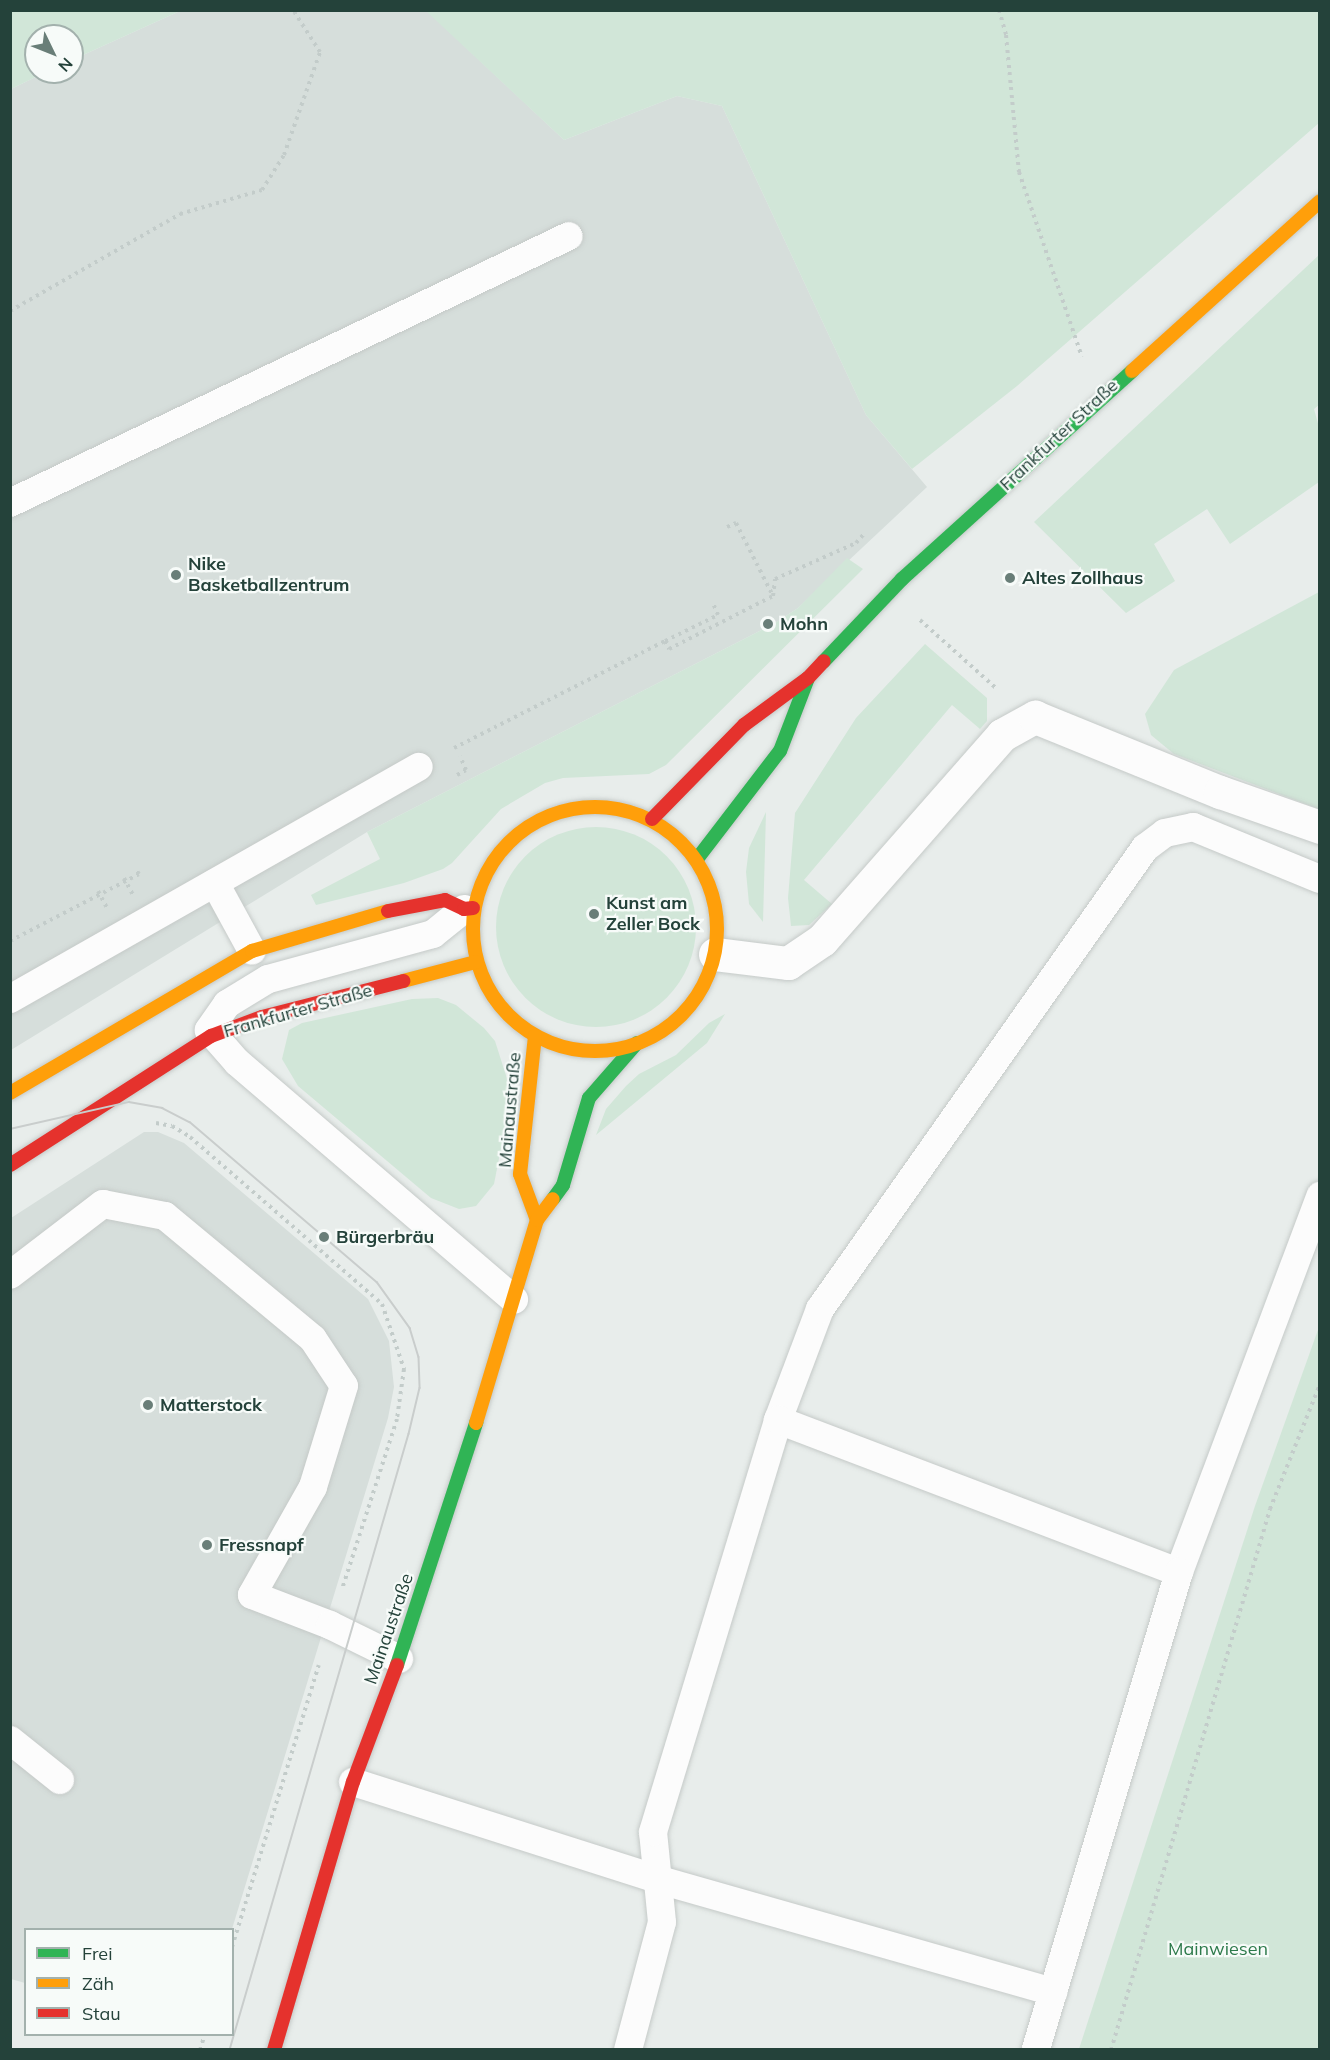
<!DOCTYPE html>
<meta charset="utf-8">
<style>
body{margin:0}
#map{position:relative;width:1330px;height:2060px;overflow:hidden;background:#e8edeb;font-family:Mulish,sans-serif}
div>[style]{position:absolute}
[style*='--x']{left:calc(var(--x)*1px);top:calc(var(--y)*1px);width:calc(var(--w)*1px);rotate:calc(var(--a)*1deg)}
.built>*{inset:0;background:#d6dedb}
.green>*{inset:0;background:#d1e6d8}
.round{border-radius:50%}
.path>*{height:4px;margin-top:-2px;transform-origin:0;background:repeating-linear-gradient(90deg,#c3ccca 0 3px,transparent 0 7.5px)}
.roads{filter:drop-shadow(0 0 2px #c5cac8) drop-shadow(0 0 2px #c5cac8)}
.lane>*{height:28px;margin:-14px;padding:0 14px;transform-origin:14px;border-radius:14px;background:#fcfcfc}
.street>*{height:33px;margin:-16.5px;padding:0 16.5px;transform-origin:16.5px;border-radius:16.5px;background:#fcfcfc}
.fast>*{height:14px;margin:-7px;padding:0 7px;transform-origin:7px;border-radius:7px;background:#30b455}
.slow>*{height:14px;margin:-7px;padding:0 7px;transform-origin:7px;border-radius:7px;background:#ff9f0a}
.slow>.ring{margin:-7px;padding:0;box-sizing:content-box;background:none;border:14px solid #ff9f0a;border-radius:50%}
.jam>*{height:14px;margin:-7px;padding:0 7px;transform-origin:7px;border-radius:7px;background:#e5322d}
.tram>*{height:1.5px;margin:-0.75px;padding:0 0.75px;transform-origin:0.75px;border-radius:0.75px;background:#c9cdcc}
.path-bridge>*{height:4px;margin-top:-2px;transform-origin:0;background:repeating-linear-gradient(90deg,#c3ccca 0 3px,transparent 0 7.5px)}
.dots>*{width:16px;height:16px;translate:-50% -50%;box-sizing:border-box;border:3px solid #f7fbf9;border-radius:50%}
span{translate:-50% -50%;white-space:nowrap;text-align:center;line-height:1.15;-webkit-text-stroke:4.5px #f7fbf9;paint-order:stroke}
.street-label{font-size:18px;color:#24423a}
.poi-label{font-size:18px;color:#24423a;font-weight:700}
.left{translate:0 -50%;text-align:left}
.park-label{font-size:18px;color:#2d7a4b}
.frame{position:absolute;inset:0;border:12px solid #24423a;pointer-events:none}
.legend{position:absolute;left:24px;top:1928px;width:210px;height:108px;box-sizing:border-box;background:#f7fbf9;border:2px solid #a3b1ad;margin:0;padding:8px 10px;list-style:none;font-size:18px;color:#24423a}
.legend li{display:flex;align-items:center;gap:12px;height:30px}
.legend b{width:30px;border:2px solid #a3b1ad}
.north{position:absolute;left:24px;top:24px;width:60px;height:60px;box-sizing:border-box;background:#f7fbf9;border:2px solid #a3b1ad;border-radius:50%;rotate:133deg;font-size:16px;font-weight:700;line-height:24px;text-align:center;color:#24423a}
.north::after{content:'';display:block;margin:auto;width:21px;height:27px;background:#697e78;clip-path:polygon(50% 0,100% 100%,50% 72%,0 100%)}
</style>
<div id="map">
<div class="built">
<div style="clip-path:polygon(426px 10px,564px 140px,677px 96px,722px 106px,866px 415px,927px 487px,798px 608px,775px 623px,367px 832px,11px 1050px,11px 89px,46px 72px,72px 72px,72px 60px,180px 11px)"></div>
<div style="clip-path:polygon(144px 1132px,158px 1132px,184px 1143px,368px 1299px,389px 1341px,394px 1387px,388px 1418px,232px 1929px,26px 1930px,25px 1983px,11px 1979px,11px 1218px)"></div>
</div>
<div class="green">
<div style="clip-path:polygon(10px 11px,11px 10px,180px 11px,72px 60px,72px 36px,36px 36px,36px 72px,46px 72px,11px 89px)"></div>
<div style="clip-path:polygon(426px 11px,1319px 11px,1319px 123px,1017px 386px,912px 469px,866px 415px,722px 106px,677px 96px,564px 140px)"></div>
<div style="clip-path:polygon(1319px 255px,1320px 404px,1314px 409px,1319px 427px,1319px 482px,1230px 544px,1207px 509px,1154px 544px,1175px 581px,1126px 613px,1034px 522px)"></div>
<div style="clip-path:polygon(847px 558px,863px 569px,666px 765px,649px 774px,563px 778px,545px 783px,501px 809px,452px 863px,443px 869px,404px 883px,316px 905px,311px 895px,380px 859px,367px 832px,775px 623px,798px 608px)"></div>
<div style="clip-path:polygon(1319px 592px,1319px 809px,1174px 754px,1151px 735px,1145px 714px,1174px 670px)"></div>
<div style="clip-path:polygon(925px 644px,987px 698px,987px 721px,980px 729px,952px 705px,804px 880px,832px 904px,809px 925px,791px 926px,788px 898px,795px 813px,856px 718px)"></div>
<div style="clip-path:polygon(766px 812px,763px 922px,749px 904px,746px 872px,749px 848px)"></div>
<div class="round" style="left:496px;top:827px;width:200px;height:200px"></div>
<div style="clip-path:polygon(438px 998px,456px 1005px,484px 1028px,495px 1041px,509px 1085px,509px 1107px,494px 1184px,476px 1206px,459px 1209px,431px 1198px,298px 1086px,282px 1059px,289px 1030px,302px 1023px,412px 999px)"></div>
<div style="clip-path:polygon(725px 1014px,707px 1043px,596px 1135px,606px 1109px,626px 1086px,639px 1074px,676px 1055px,709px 1023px)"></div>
<div style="clip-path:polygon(1319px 1327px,1319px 2049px,1079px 2049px,1255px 1506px)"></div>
</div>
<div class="path">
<div style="--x:999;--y:10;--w:26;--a:74"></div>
<div style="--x:1006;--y:35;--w:138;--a:84.6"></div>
<div style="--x:1019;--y:172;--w:195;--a:71.2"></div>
<div style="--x:10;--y:311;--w:196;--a:-29.7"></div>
<div style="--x:180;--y:214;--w:85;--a:-16.3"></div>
<div style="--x:262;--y:190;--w:41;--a:-57.8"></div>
<div style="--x:284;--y:155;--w:109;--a:-70.7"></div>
<div style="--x:320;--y:52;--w:50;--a:-122.7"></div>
<div style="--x:727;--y:527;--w:10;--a:-24"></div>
<div style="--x:736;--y:523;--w:82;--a:63.1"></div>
<div style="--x:920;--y:620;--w:103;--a:41.9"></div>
<div style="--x:665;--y:641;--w:59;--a:-26.1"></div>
<div style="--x:718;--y:615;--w:13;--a:-113"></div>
<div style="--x:454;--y:748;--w:237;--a:-26.9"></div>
<div style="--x:665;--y:641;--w:9;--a:63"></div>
<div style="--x:669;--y:649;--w:117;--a:-27"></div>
<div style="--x:773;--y:596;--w:17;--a:-83"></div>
<div style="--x:775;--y:579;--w:89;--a:-24"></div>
<div style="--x:856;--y:543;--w:11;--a:-49"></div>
<div style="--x:457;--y:775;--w:10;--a:-29"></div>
<div style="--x:466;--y:770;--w:15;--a:-113"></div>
<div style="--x:10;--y:941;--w:145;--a:-27.4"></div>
<div style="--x:139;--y:874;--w:4;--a:-124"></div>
<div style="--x:156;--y:1123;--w:16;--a:11"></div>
<div style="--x:172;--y:1126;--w:21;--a:31"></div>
<div style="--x:190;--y:1137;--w:254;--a:41"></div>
<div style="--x:382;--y:1304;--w:69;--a:71.3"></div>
<div style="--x:404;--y:1369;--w:50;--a:98"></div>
<div style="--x:397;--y:1419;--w:176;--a:107.9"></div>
<div style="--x:232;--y:1947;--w:295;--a:-72.9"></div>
<div style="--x:200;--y:2050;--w:17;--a:-73"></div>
<div style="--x:1111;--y:2050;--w:564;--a:-73.62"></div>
<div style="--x:1270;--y:1509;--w:135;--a:-68.2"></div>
</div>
<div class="roads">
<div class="lane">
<div style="--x:10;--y:503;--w:619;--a:-25.53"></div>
<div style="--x:215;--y:883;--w:77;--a:61.4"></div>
<div style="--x:464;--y:909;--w:40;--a:141"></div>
<div style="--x:433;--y:934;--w:171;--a:164.7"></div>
<div style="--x:268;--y:979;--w:48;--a:148.6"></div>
<div style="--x:227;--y:1004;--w:32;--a:125"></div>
<div style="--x:209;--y:1030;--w:43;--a:48.8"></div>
<div style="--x:237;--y:1062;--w:365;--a:40.6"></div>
<div style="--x:10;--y:999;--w:470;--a:-29.6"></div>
<div style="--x:10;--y:1275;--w:117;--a:-37.4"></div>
<div style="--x:103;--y:1204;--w:63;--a:11"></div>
<div style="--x:165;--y:1216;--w:192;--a:39.7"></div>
<div style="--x:313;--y:1339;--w:56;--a:56.6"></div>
<div style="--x:344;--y:1386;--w:106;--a:107.1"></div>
<div style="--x:313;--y:1487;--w:124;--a:119.5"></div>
<div style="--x:252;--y:1595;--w:84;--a:21"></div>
<div style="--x:330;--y:1625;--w:77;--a:26.2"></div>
<div style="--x:778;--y:1420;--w:119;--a:-69.3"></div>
<div style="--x:820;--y:1309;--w:564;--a:-54.82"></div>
<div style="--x:1145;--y:848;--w:25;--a:-37"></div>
<div style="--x:1165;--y:833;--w:29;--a:-12"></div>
<div style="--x:1193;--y:827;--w:137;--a:22.3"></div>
<div style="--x:1179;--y:1572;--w:402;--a:-69.4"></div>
<div style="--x:10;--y:1740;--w:64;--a:38.7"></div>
<div style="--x:353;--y:1782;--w:322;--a:17.7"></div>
<div style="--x:660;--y:1880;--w:409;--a:15.9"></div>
<div style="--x:628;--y:2050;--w:132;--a:-75.1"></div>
<div style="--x:662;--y:1922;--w:90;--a:-95.7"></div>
<div style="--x:653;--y:1832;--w:431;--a:-73.1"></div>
<div style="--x:778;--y:1420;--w:429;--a:20.8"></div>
<div style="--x:1179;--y:1572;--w:499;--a:106.7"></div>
</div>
<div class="street">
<div style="--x:715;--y:954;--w:74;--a:7"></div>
<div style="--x:788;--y:963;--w:41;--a:-34.1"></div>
<div style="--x:822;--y:940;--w:273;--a:-48.7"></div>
<div style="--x:1002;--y:735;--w:38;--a:-29"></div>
<div style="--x:1035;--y:717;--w:200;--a:22.1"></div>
<div style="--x:1220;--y:792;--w:106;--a:19.3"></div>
</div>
<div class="fast">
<div style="--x:824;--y:661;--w:113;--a:-46.4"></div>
<div style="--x:902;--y:579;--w:310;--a:-42.1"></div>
<div style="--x:697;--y:859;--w:136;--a:-52.5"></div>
<div style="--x:780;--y:751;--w:78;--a:-69"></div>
<div style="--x:553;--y:1199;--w:17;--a:-54"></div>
<div style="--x:563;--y:1185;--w:91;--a:-73.4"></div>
<div style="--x:589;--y:1098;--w:73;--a:-48.9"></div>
<div style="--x:397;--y:1665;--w:255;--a:-71.9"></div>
</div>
<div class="slow">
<div style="--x:1132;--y:371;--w:253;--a:-42.1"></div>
<div class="ring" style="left:473px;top:807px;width:230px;height:230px"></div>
<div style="--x:403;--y:981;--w:75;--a:-14.6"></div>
<div style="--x:535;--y:1036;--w:139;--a:96.2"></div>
<div style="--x:520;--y:1174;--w:49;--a:69.7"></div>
<div style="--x:10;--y:1093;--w:281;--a:-30.4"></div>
<div style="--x:252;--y:951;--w:142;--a:-16.4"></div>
<div style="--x:476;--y:1423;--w:212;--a:-73.3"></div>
<div style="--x:537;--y:1220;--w:26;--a:-53"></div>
</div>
<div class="jam">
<div style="--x:652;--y:819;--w:132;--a:-45.6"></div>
<div style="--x:744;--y:725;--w:79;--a:-36.3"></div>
<div style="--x:808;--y:678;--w:23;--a:-47"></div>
<div style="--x:388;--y:911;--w:58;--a:-10.9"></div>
<div style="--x:445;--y:900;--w:21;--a:25"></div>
<div style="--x:464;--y:909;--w:9;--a:-6"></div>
<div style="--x:10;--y:1165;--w:239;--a:-32.7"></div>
<div style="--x:211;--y:1036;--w:54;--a:-20.4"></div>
<div style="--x:262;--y:1017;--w:146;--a:-14.3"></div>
<div style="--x:274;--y:2050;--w:279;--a:-73.6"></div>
<div style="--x:353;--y:1782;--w:125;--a:-69.4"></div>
</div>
</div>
<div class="tram">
<div style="--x:10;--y:1129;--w:122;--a:-12.8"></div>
<div style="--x:129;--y:1102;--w:34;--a:10"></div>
<div style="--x:162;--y:1108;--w:31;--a:27"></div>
<div style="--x:190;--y:1122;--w:246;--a:40.6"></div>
<div style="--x:377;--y:1282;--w:57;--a:54.3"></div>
<div style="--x:410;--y:1328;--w:30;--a:73"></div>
<div style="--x:419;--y:1357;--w:31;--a:88"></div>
<div style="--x:420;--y:1388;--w:47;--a:103.4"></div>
<div style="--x:409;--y:1434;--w:641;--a:106.2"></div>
</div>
<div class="path-bridge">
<div style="--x:124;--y:878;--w:19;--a:62"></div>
<div style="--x:98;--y:891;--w:19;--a:62"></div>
</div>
<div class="dots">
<div style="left:176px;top:575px;background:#697e78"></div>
<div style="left:1010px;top:578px;background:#697e78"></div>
<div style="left:768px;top:624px;background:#697e78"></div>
<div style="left:594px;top:914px;background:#697e78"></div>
<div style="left:324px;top:1237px;background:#697e78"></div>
<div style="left:148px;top:1405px;background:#697e78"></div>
<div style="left:207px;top:1545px;background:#697e78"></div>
</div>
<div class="street-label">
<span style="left:1059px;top:435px;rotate:-43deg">Frankfurter Straße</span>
<span style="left:298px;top:1011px;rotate:-16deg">Frankfurter Straße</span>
<span style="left:510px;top:1110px;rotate:-85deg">Mainaustraße</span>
<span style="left:389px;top:1629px;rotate:-71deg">Mainaustraße</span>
</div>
<div class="poi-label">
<span class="left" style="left:188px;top:575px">Nike<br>Basketballzentrum</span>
<span class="left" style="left:1022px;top:578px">Altes Zollhaus</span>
<span class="left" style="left:780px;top:624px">Mohn</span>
<span class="left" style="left:606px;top:914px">Kunst am<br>Zeller Bock</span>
<span class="left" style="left:336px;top:1237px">Bürgerbräu</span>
<span class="left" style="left:160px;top:1405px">Matterstock</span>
<span class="left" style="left:219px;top:1545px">Fressnapf</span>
</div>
<div class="park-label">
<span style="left:1218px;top:1949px">Mainwiesen</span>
</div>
<div class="frame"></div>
<ul class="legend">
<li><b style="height:8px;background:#30b455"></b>Frei</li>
<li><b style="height:8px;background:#ff9f0a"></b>Zäh</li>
<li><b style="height:8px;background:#e5322d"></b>Stau</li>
</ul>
<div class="north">N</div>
</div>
